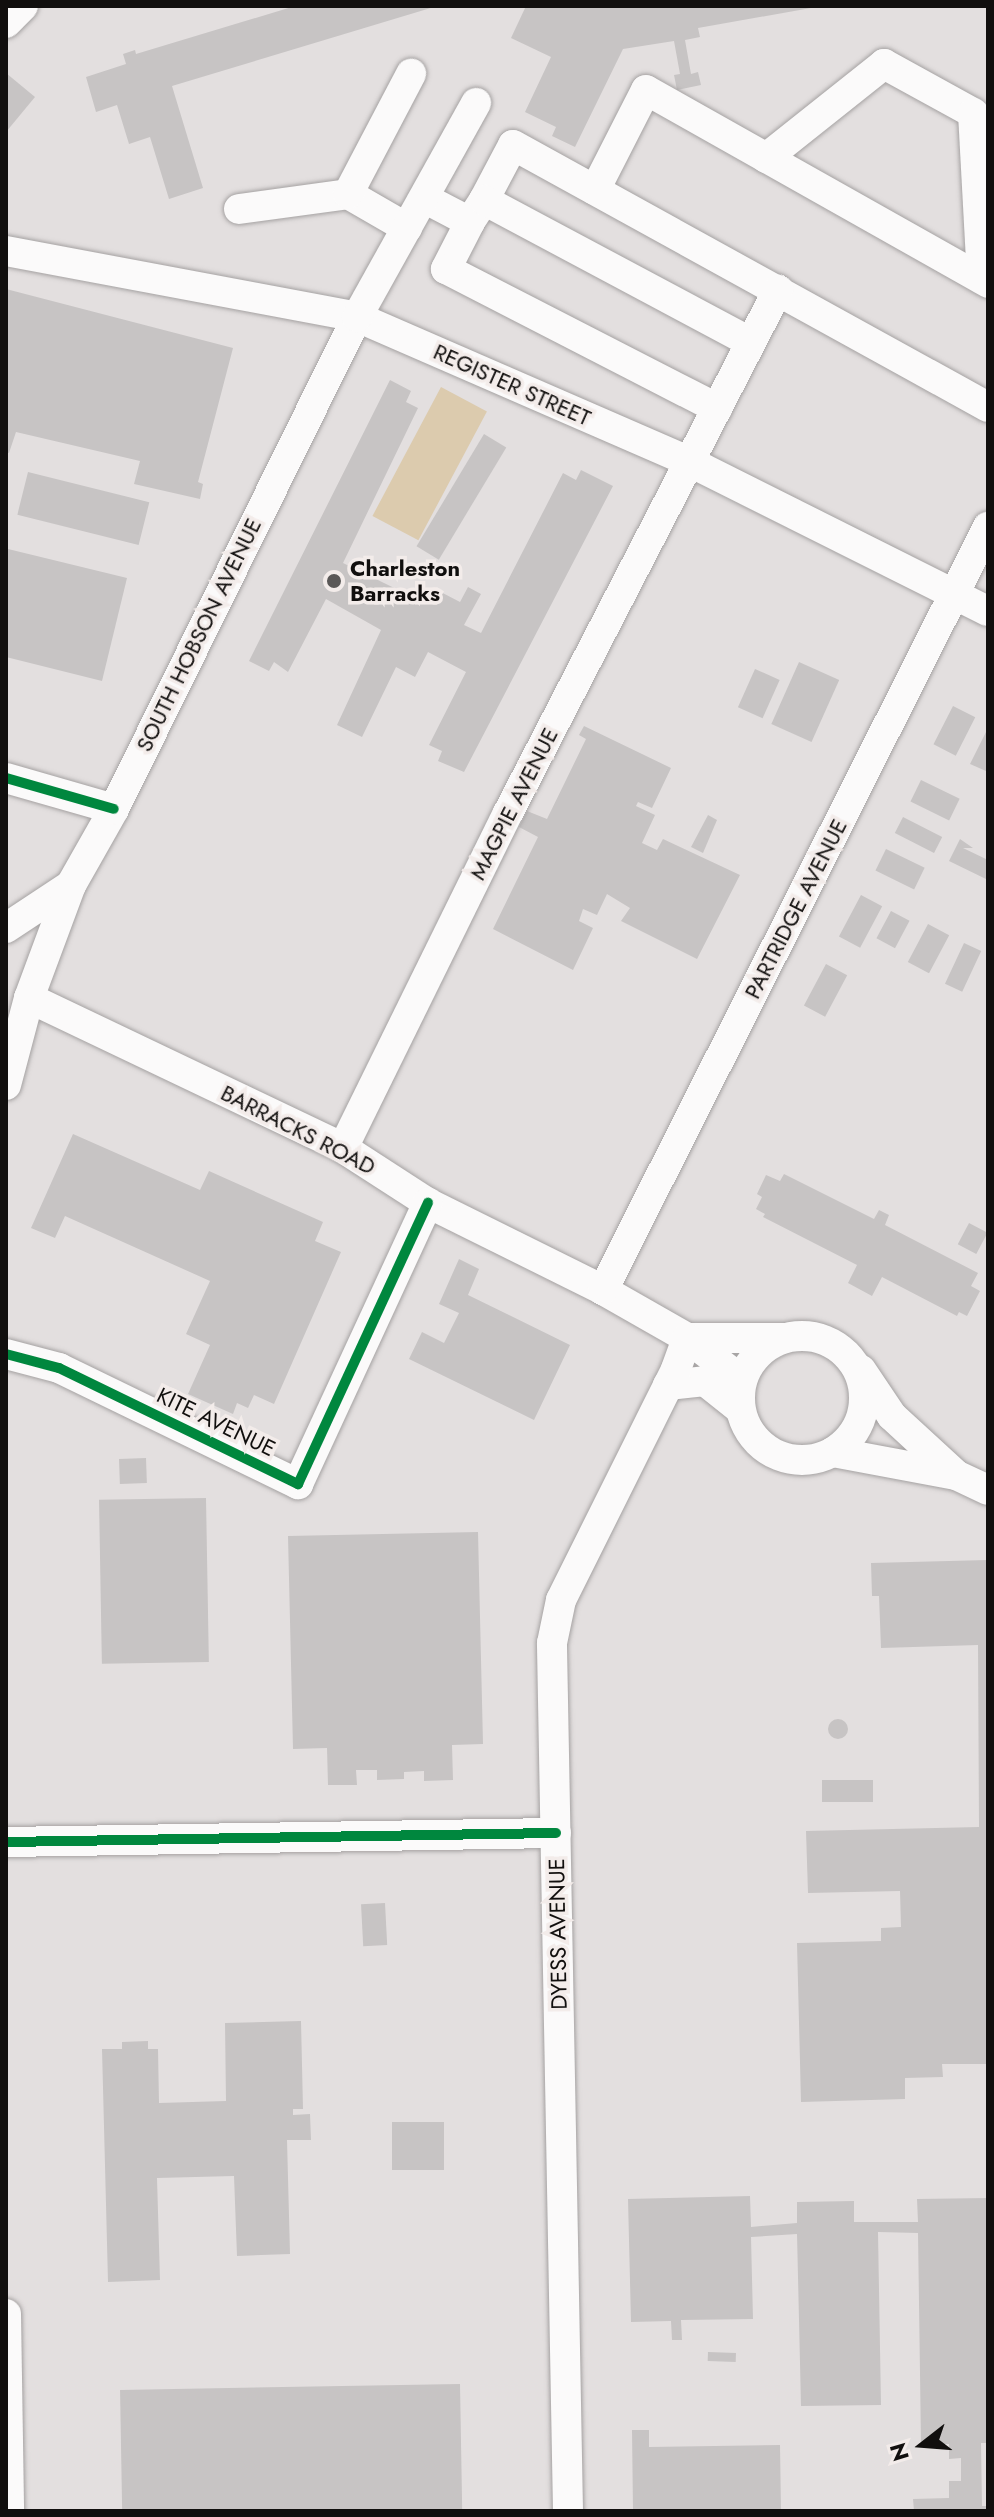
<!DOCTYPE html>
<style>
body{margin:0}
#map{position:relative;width:994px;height:2517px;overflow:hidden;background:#e3dfdf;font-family:Jost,sans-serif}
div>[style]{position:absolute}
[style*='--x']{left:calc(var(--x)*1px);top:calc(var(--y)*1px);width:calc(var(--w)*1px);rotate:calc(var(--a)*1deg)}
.green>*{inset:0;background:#dccbae;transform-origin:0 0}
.building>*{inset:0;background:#c7c4c4;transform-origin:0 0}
.round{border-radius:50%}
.roads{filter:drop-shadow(0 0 2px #a5a2a2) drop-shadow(0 0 2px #a5a2a2)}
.minor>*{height:30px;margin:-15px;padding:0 15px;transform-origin:15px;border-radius:15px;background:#fbfafa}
.minor>.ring{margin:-15px;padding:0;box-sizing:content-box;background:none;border:30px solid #fbfafa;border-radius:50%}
.cycleway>*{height:10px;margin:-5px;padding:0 5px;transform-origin:5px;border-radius:5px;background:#00873e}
.dots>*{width:22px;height:22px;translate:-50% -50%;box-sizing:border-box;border:4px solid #f3ecea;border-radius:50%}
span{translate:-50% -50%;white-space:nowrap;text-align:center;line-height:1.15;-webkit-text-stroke:7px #f3ecea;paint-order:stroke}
.street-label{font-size:22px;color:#110f0e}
.poi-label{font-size:22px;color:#110f0e;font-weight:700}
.left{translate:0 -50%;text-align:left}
.frame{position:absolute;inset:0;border:8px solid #110f0e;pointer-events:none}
.north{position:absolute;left:882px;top:2405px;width:80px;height:80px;-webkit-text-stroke:6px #f3ecea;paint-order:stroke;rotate:253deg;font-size:22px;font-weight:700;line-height:32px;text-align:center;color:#110f0e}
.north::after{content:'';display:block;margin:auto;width:28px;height:36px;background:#110f0e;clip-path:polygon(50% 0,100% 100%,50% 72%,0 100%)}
</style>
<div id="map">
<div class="green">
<div style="left:441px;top:387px;width:52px;height:146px;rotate:28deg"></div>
</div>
<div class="building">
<div style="clip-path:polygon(295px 6px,434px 7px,172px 86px,203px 188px,169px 199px,150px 137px,129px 144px,117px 105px,96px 112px,86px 77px,126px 64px,123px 54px,135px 50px,136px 54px)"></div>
<div style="clip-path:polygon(526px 6px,811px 6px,811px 8px,698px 28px,700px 37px,685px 40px,691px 74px,698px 72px,701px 85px,677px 90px,674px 75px,680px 74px,674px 41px,623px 49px,575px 147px,552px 136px,556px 127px,525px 112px,551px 57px,511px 38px)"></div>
<div style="clip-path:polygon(6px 73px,35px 97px,6px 132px)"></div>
<div style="clip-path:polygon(6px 289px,233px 348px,198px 482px,203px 484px,200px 499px,134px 484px,140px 461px,16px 432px,9px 453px,6px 452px)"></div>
<div style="clip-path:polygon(390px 380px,411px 391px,406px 402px,418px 408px,343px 563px,425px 603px,433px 588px,460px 602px,468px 587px,481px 594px,464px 625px,481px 633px,563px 473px,576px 480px,581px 470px,613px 486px,464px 772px,438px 761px,442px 751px,429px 745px,466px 672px,428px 652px,415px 677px,396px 667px,362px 737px,337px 725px,381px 630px,326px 599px,288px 672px,274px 662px,269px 671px,249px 661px)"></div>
<div style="left:484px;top:434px;width:26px;height:131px;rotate:31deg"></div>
<div style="left:28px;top:472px;width:125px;height:44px;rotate:14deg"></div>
<div style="clip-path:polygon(8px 549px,127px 578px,102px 681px,6px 657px)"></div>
<div style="left:799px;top:662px;width:44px;height:68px;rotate:24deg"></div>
<div style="left:755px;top:669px;width:27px;height:42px;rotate:24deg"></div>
<div style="left:953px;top:706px;width:25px;height:43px;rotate:27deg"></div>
<div style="clip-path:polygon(584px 726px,671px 768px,652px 808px,638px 802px,636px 806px,655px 815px,642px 843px,657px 850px,663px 839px,740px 875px,697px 959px,621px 921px,630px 908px,607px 894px,597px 915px,583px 909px,579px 921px,593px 928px,573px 970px,493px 929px,538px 837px,519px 827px,527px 811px,547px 819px,586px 739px,579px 735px)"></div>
<div style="clip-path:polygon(988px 728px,988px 767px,986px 771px,970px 764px)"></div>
<div style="left:921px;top:780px;width:43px;height:24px;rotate:26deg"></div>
<div style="clip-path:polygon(708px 815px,717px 820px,703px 853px,691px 847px)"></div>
<div style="left:903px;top:817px;width:44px;height:18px;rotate:27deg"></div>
<div style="clip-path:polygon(960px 839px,973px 848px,963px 848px,988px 860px,988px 880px,949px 861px)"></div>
<div style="left:886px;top:849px;width:43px;height:24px;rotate:26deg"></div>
<div style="left:861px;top:895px;width:24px;height:47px;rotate:28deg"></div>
<div style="left:891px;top:911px;width:21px;height:31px;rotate:28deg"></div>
<div style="left:928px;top:924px;width:24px;height:43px;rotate:28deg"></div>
<div style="left:964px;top:943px;width:19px;height:45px;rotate:25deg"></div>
<div style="left:826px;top:964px;width:24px;height:47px;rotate:28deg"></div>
<div style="clip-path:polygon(73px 1134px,200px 1190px,209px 1171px,323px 1222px,315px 1241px,341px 1252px,274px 1404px,254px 1395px,248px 1408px,237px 1403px,233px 1414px,188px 1394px,210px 1345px,186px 1334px,210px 1281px,65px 1216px,55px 1238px,31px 1228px)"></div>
<div style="clip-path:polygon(784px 1174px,874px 1219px,879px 1210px,889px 1215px,885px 1225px,978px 1273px,971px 1286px,980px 1291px,967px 1316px,959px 1312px,957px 1316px,882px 1277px,872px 1296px,848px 1283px,857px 1265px,763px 1217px,765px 1214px,756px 1209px,762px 1197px,757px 1194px,766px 1175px,780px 1181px)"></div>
<div style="left:969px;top:1223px;width:21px;height:24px;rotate:28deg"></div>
<div style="clip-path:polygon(459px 1259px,479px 1269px,468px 1295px,570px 1345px,534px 1420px,409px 1359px,422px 1332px,444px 1343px,459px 1313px,439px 1304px)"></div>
<div style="left:146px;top:1458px;width:25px;height:27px;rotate:88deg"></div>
<div style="left:206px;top:1498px;width:164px;height:107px;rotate:89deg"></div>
<div style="clip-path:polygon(478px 1532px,483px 1744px,452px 1745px,453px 1780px,424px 1781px,424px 1771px,404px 1772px,404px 1779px,377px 1780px,377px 1770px,356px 1770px,357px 1785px,328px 1785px,327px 1748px,293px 1749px,288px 1536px)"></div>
<div style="clip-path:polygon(988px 1560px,988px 2064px,942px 2064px,943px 2077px,905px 2078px,905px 2099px,801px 2102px,797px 1943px,881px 1941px,881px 1928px,901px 1927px,900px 1891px,808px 1893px,806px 1831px,979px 1827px,978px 1645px,881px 1648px,879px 1596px,872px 1596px,871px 1563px)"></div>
<div class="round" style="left:828px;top:1719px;width:20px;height:20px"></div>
<div style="left:822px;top:1780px;width:51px;height:22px"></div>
<div style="left:385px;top:1903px;width:42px;height:24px;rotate:87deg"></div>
<div style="clip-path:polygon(301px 2021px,303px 2109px,293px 2109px,293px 2115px,310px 2114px,311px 2140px,287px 2140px,290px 2254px,237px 2256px,234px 2176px,157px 2178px,160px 2280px,108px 2282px,102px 2049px,122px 2049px,122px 2042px,148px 2041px,148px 2049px,158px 2049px,159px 2103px,226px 2101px,225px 2023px)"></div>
<div style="left:392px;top:2122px;width:52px;height:48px"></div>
<div style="clip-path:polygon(750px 2196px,751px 2227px,797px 2223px,797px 2202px,854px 2201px,854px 2222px,918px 2222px,917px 2199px,988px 2198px,988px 2443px,981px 2443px,982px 2506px,988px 2506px,988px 2511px,914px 2511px,913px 2499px,949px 2498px,949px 2481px,961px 2481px,961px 2458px,949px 2459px,949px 2444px,921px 2444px,918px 2233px,878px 2232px,881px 2405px,801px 2406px,797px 2234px,751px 2237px,753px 2319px,681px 2320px,682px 2340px,672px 2340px,671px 2321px,631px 2322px,628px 2199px)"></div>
<div style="left:708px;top:2352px;width:28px;height:9px;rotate:2deg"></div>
<div style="left:460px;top:2384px;width:127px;height:340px;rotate:89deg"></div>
<div style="clip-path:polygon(632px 2430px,649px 2430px,649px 2447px,780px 2445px,781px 2511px,633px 2511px)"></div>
</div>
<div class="roads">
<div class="minor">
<div style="--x:6;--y:23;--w:24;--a:-45"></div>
<div style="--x:766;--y:158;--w:151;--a:-38.5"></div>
<div style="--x:884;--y:64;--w:102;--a:28.8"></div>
<div style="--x:973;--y:113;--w:166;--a:86.9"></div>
<div style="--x:595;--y:190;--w:112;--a:-63"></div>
<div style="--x:646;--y:90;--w:393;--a:29.4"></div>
<div style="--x:424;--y:198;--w:52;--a:27.6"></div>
<div style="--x:470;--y:222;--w:53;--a:117.1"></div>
<div style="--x:446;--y:269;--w:305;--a:27.2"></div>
<div style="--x:484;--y:200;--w:62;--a:-62.2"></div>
<div style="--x:513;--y:145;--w:542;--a:28.88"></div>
<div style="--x:239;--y:209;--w:110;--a:-7.8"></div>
<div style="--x:473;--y:217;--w:20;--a:-57"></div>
<div style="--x:484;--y:200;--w:302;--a:28.1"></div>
<div style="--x:407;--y:228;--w:68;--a:-150"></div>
<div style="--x:348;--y:194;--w:136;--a:-62.3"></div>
<div style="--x:6;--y:251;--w:357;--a:10.6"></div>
<div style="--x:357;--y:317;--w:363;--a:23.5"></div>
<div style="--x:690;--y:462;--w:333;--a:26.6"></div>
<div style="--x:6;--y:778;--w:112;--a:16"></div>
<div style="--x:6;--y:928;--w:78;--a:-33.5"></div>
<div style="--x:29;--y:998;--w:348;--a:25.5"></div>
<div style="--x:343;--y:1148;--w:101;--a:32.9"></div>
<div style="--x:428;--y:1203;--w:195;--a:26.4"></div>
<div style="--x:603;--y:1290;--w:97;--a:29.7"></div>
<div style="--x:687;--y:1338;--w:98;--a:0"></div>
<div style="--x:6;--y:1085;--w:90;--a:-75.2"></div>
<div style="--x:29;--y:998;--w:121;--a:-69.6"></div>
<div style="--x:71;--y:885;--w:87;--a:-60.5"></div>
<div style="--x:114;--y:809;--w:549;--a:-63.72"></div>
<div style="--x:357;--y:317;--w:245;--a:-60.9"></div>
<div style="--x:343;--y:1148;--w:373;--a:-63.8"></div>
<div style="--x:508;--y:813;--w:589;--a:-62.69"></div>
<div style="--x:603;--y:1290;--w:855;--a:-63.23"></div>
<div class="ring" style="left:740px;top:1336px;width:94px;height:94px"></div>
<div style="--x:6;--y:1354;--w:55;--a:14.8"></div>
<div style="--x:59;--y:1368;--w:266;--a:25.9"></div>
<div style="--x:298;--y:1484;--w:310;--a:-65.2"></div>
<div style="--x:861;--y:1370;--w:55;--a:56"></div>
<div style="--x:892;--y:1416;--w:84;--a:42.6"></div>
<div style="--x:668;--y:1385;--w:37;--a:-6"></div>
<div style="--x:705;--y:1381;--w:45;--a:38.7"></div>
<div style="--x:833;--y:1452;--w:125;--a:10.6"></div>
<div style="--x:956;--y:1475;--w:35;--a:25"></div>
<div style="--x:6;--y:1842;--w:550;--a:-0.94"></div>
<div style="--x:6;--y:2314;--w:197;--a:89.1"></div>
<div style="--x:568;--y:2511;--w:868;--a:-91.06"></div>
<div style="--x:552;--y:1643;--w:44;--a:-78.2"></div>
<div style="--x:561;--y:1600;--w:258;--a:-63.5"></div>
<div style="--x:676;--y:1369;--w:33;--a:-70"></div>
<div style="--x:687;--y:1338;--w:69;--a:37.4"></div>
</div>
</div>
<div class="cycleway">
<div style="--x:6;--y:778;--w:112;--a:16"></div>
<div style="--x:6;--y:1354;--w:55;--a:14.8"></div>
<div style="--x:59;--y:1368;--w:266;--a:25.9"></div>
<div style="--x:298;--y:1484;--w:310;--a:-65.2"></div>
<div style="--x:6;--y:1842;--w:550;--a:-0.94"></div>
</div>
<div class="dots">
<div style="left:334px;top:581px;background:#5a5857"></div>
</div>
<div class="street-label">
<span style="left:512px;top:385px;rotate:24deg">REGISTER STREET</span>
<span style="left:199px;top:635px;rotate:-64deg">SOUTH HOBSON AVENUE</span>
<span style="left:514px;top:804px;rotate:-63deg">MAGPIE AVENUE</span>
<span style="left:796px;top:909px;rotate:-63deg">PARTRIDGE AVENUE</span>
<span style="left:298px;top:1130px;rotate:27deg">BARRACKS ROAD</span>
<span style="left:216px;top:1422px;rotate:26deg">KITE AVENUE</span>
<span style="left:558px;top:1934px;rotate:-91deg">DYESS AVENUE</span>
</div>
<div class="poi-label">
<span class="left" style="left:350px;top:581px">Charleston<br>Barracks</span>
</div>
<div class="frame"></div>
<div class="north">N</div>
</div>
